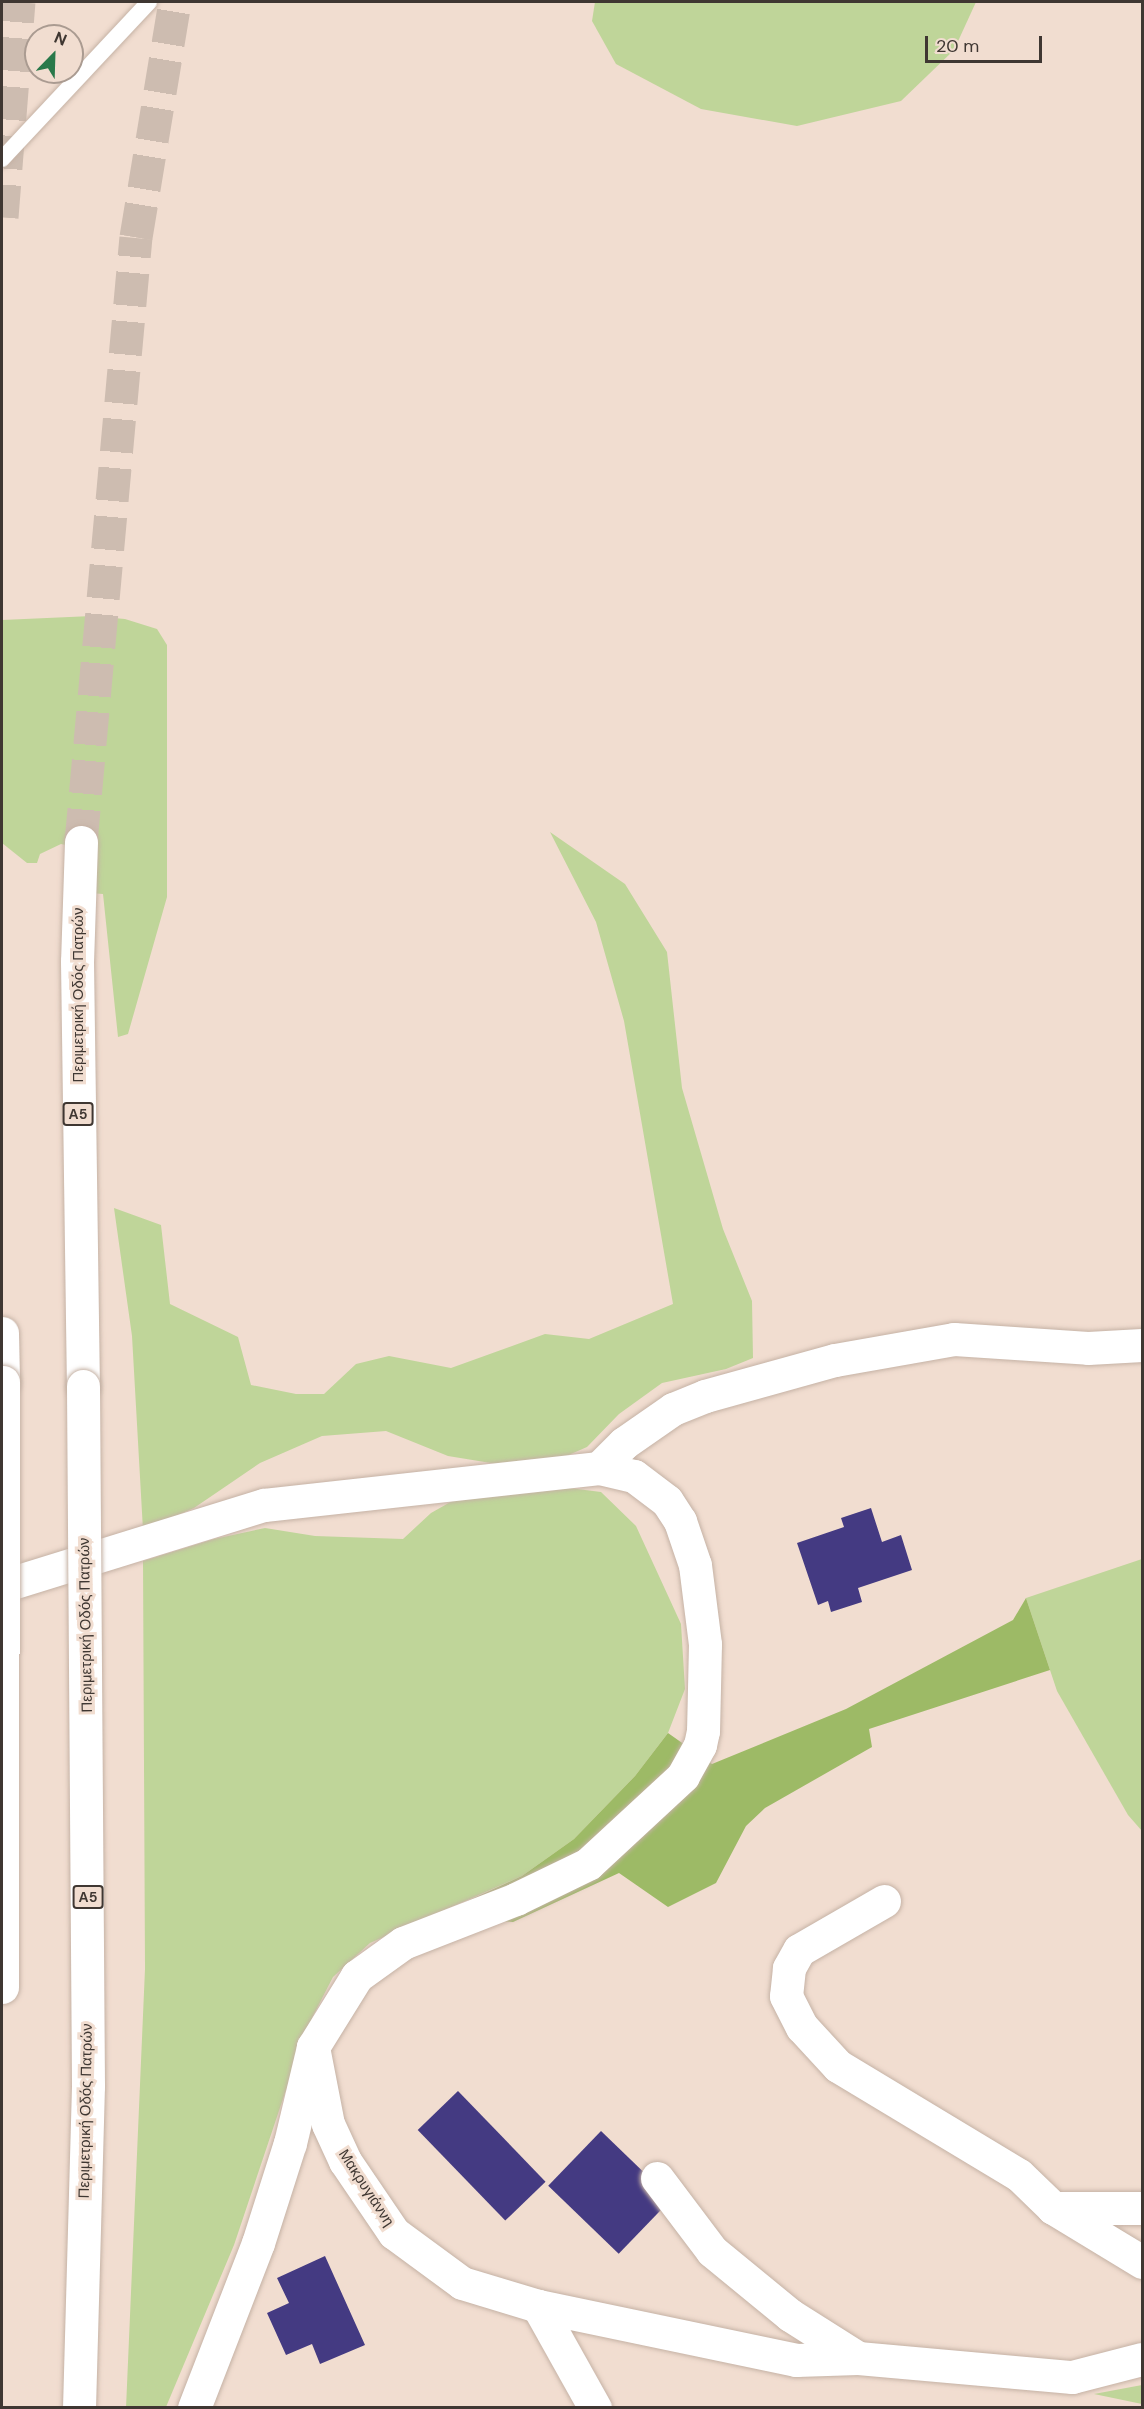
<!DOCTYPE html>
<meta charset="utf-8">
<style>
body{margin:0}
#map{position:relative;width:1144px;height:2409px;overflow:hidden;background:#f1ddd0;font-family:"DM Sans",sans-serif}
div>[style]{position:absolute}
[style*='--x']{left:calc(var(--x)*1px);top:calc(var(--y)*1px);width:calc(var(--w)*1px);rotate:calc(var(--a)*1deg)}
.green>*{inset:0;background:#bfd599}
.forest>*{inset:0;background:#9dba66}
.building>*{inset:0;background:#443a82;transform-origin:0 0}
.motorway-tunnel>*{height:33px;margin-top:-16.5px;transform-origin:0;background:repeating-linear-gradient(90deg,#cdbcb0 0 33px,transparent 0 49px)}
.roads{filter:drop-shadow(0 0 2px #c5b2a5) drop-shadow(0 0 2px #c5b2a5)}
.service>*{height:16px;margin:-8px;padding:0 8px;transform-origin:8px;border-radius:8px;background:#fff}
.minor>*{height:33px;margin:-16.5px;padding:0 16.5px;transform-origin:16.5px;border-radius:16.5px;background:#fff}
.tertiary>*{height:33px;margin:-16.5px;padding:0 16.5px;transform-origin:16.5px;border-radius:16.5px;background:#fff}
.motorway>*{height:33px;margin:-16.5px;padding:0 16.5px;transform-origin:16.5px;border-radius:16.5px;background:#fff}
.bridges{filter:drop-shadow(0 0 2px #c5b2a5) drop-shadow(0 0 2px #c5b2a5)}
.motorway-bridge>*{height:33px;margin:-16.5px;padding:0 16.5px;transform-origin:16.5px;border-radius:16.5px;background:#fff}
span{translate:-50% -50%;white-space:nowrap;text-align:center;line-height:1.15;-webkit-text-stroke:6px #f1ddd0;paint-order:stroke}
.shield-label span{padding:2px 4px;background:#f1ddd0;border:2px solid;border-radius:4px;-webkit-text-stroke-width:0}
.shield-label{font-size:14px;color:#3f3732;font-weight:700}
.street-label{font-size:15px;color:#3f3732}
.frame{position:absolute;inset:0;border:3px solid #3f3732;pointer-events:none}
.north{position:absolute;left:24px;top:24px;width:60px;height:60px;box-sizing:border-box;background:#f1ddd0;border:2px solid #aa9b91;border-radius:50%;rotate:23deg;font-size:16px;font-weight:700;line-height:24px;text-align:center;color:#3f3732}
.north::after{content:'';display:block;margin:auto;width:21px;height:27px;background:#29794a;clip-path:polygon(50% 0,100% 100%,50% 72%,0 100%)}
.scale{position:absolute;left:925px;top:36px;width:117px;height:27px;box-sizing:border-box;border:3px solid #3f3732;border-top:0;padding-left:8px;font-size:18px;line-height:21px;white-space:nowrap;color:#3f3732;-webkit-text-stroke:4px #f1ddd0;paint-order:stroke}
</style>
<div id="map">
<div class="green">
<div style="clip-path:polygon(595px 2px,976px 2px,954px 50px,901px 101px,797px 126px,701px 109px,616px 64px,592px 21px)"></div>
<div style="clip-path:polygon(92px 616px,125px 619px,157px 629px,167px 645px,167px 897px,128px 1034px,118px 1037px,103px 894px,90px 893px,75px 847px,61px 844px,40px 854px,37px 863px,27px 863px,2px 843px,2px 620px)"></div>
<div style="clip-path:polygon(550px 832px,625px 884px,667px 952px,682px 1088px,723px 1229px,752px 1301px,753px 1358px,726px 1369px,662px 1383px,619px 1414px,587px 1447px,548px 1464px,497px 1464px,448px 1456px,386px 1431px,322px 1436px,260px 1463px,194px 1508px,143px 1530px,132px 1336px,114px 1208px,161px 1225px,170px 1304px,238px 1337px,251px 1385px,296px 1394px,324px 1394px,356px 1364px,389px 1356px,451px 1368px,545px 1334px,589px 1339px,673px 1304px,624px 1021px,596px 922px)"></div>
<div style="clip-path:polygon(538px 1484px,601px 1492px,636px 1526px,681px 1624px,685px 1689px,668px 1733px,635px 1776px,574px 1839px,522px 1876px,370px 1943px,333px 1977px,313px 2016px,288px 2084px,234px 2245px,166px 2407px,126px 2408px,145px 1969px,143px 1561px,214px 1539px,265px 1528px,315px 1536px,403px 1539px,431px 1513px,454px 1500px)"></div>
<div style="clip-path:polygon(1142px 1559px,1142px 1831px,1128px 1815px,1057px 1691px,1026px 1598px)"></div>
<div style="clip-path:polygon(1142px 2385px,1142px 2404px,1094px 2394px)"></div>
</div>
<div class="forest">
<div style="clip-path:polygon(1026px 1598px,1050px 1670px,869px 1729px,872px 1747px,765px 1808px,746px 1826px,716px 1883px,668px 1907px,619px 1873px,513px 1922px,435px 1916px,522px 1876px,574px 1839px,635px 1776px,668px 1733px,712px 1764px,846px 1709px,1013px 1620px)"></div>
</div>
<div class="building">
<div style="clip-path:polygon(871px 1508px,882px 1542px,901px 1535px,912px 1570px,858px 1588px,862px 1602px,831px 1612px,828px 1601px,818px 1605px,797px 1543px,844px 1527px,841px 1518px)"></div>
<div style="left:458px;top:2091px;width:126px;height:56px;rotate:46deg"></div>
<div style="left:601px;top:2131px;width:98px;height:76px;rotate:44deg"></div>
<div style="clip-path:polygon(325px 2256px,365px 2345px,320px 2364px,312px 2344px,286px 2355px,267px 2313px,289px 2303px,277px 2278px)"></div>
</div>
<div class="motorway-tunnel">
<div style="--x:2;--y:217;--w:216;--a:-85.5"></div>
<div style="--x:81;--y:842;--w:607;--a:-84.81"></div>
<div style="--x:136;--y:237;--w:238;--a:-80.6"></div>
</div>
<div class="roads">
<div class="service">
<div style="--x:2;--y:159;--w:215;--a:-46.9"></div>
</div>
<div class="minor">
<div style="--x:599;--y:1468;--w:35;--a:-45"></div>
<div style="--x:624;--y:1443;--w:60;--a:-34.8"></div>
<div style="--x:673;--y:1409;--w:35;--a:-22"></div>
<div style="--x:705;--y:1396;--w:135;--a:-15.5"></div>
<div style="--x:835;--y:1360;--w:121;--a:-10"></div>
<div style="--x:954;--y:1339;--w:134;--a:3.8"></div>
<div style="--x:1088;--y:1348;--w:54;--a:-3.2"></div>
<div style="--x:884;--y:1901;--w:98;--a:150"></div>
<div style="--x:799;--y:1950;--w:21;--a:119"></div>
<div style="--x:789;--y:1968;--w:28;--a:96"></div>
<div style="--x:786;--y:1996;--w:35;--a:63"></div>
<div style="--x:802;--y:2027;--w:53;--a:47.3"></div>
<div style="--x:838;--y:2066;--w:211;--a:31.1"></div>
<div style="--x:1019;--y:2175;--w:47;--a:44.1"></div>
<div style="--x:1053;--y:2208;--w:104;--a:31.2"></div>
<div style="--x:657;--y:2178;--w:91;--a:53"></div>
<div style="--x:712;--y:2251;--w:101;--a:39.4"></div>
<div style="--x:790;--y:2315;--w:80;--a:32.3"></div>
<div style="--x:1053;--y:2208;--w:89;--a:0"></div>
<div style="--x:538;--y:2306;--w:264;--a:11.8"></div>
<div style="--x:796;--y:2360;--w:62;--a:-1.8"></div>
<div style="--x:858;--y:2358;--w:215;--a:5.1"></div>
<div style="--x:1072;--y:2377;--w:72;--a:-14.4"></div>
<div style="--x:194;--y:2408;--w:177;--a:-68.8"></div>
<div style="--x:258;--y:2243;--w:105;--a:-72.3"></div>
<div style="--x:290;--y:2143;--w:99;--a:-76.5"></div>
</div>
<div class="tertiary">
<div style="--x:2;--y:1586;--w:274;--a:-17.2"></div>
<div style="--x:264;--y:1505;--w:337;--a:-6.3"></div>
<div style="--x:599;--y:1468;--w:36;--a:13"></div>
<div style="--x:634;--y:1476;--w:41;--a:37.1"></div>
<div style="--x:667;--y:1501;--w:24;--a:57"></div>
<div style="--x:680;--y:1521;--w:46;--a:71.2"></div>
<div style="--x:695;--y:1565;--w:80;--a:82.8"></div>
<div style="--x:705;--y:1644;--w:87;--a:91.3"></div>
<div style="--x:703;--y:1731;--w:14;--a:102"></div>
<div style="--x:700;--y:1745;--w:35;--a:119"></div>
<div style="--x:683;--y:1776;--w:129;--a:137.2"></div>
<div style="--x:588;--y:1864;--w:80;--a:154.1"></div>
<div style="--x:516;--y:1899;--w:121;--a:158.7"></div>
<div style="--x:403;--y:1943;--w:57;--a:144.3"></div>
<div style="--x:357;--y:1976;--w:84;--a:121.8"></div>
<div style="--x:313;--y:2047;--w:78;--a:79"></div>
<div style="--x:328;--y:2124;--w:41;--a:65.3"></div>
<div style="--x:345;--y:2161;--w:87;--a:55.8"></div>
<div style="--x:394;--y:2233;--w:84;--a:36.3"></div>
<div style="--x:462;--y:2283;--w:79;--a:16.8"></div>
<div style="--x:538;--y:2306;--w:117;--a:60.8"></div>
</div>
<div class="motorway">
<div style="--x:81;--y:842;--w:119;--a:91.9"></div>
<div style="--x:77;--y:961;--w:425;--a:89.2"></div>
<div style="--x:2;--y:1333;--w:49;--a:88.8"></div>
</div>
</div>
<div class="bridges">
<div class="motorway-bridge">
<div style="--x:2;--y:1987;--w:605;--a:-89.91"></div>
<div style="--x:79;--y:2408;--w:322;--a:-88.4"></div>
<div style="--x:88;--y:2086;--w:700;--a:-90.41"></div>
</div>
</div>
<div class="shield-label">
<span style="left:78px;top:1114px">Α5</span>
<span style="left:88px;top:1897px">Α5</span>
</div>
<div class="street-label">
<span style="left:79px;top:995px;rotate:-90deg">Περιμετρική Οδός Πατρών</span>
<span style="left:86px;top:1625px;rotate:-91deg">Περιμετρική Οδός Πατρών</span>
<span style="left:86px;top:2111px;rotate:-89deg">Περιμετρική Οδός Πατρών</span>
<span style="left:366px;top:2188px;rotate:57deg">Μακρυγιάννη</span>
</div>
<div class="frame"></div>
<div class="north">N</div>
<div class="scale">20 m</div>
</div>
